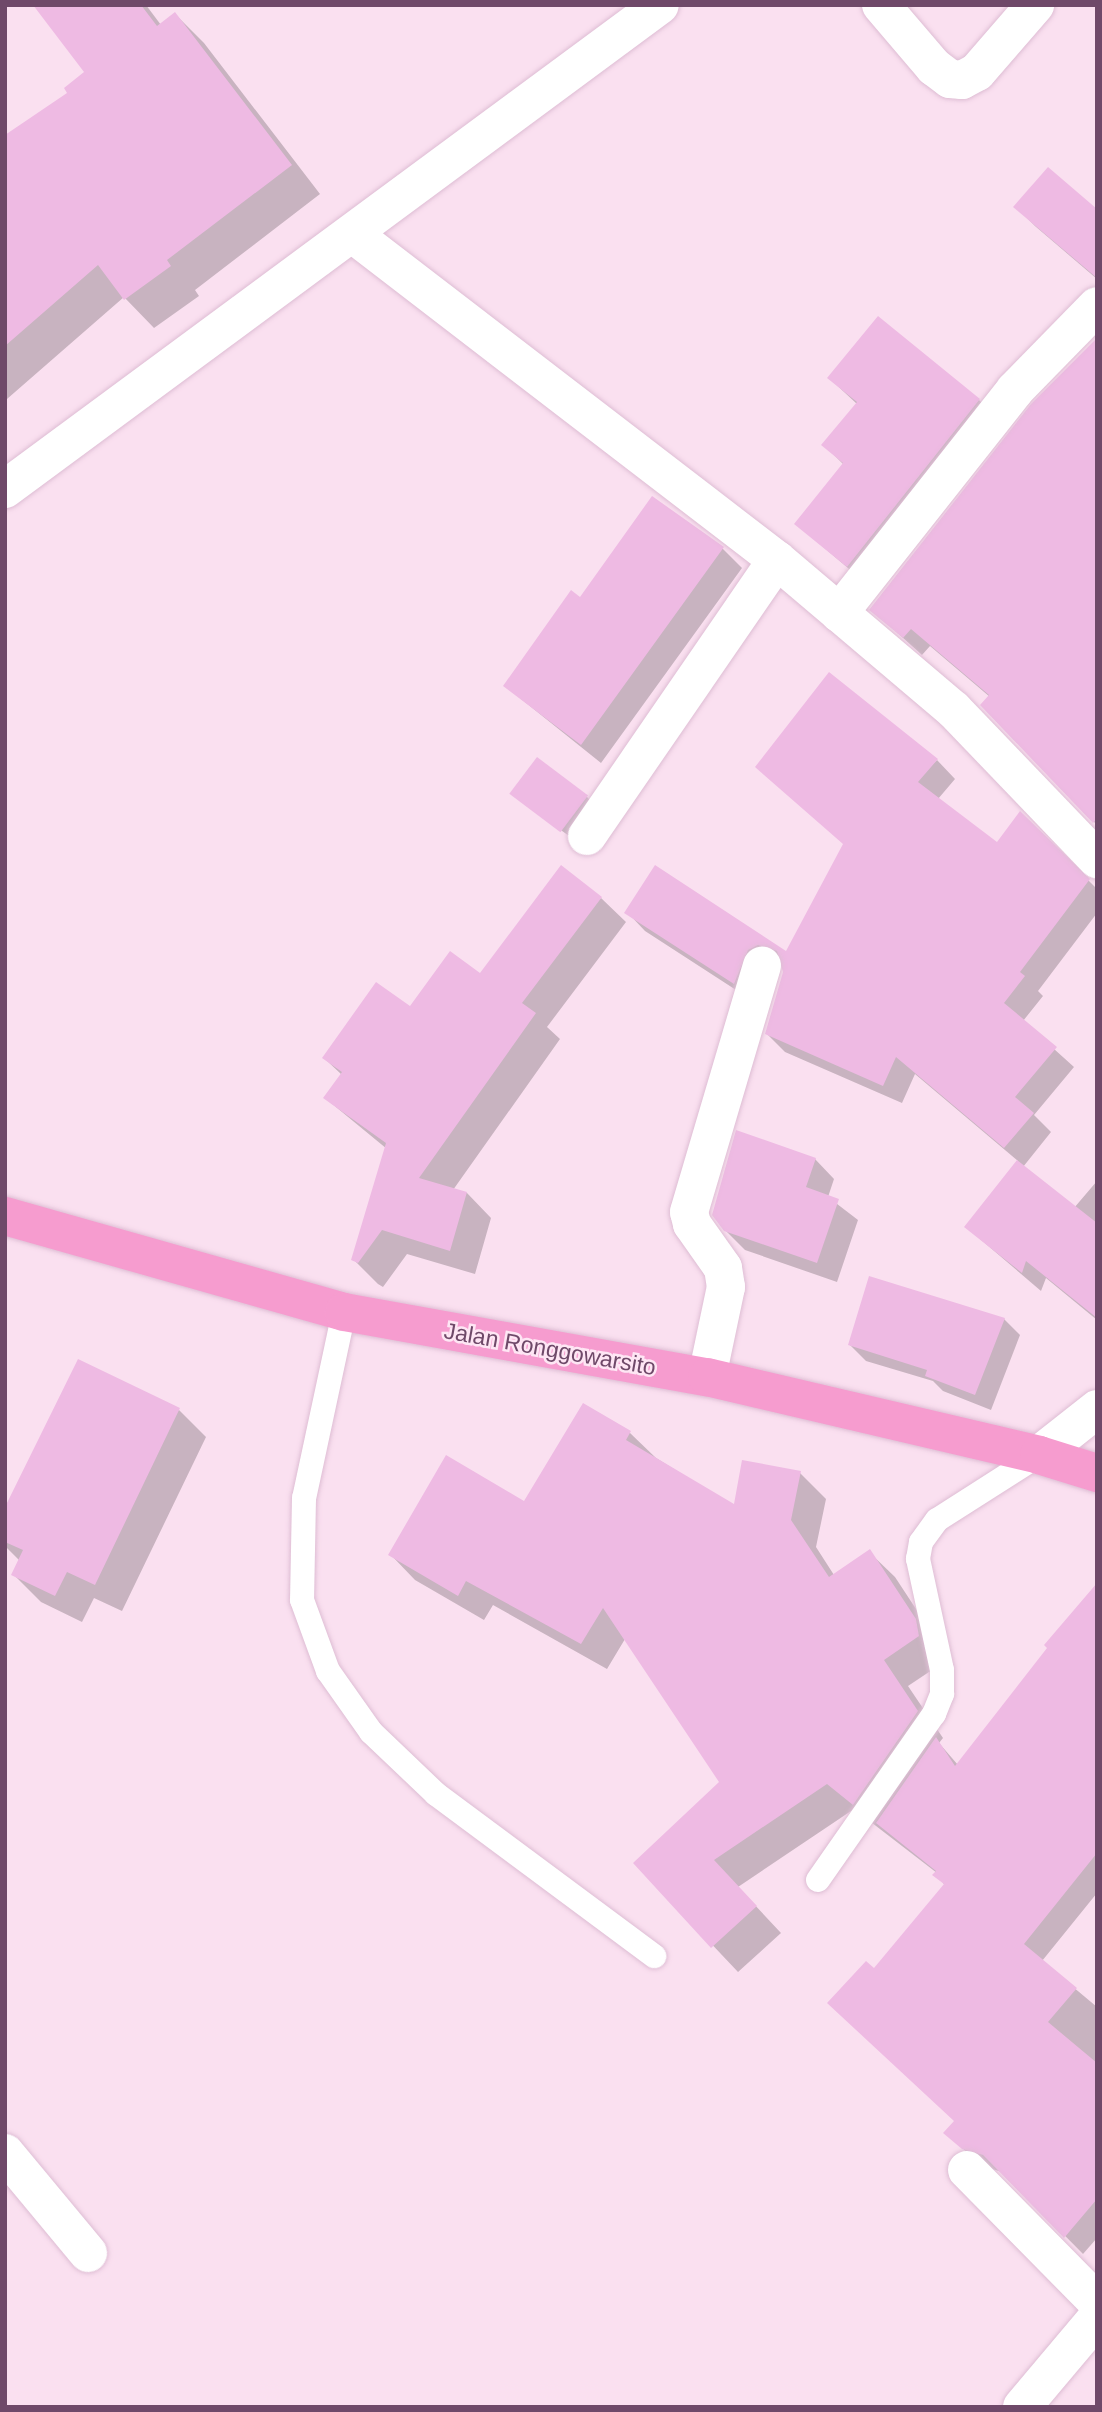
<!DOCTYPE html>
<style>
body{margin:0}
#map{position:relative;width:1102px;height:2412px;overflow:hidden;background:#fae0f0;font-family:Arial,sans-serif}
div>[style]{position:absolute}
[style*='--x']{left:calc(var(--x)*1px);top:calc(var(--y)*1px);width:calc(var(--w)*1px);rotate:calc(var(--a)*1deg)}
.shadow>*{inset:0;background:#0003}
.building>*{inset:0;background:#eebae3;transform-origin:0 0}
.roads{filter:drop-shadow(0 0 2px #debdd4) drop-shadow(0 0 2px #debdd4)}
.service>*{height:24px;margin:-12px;padding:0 12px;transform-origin:12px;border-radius:12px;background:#fff}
.minor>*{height:38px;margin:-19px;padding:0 19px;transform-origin:19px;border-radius:19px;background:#fff}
.tertiary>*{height:38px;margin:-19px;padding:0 19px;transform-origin:19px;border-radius:19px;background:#fff}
.primary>*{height:38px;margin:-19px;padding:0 19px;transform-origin:19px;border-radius:19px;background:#f69ccf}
span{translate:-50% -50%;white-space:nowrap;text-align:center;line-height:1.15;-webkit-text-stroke:5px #fee6f4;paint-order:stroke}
.street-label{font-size:23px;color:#6f4969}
.frame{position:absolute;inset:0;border:7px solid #6f4969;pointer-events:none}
</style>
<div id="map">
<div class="shadow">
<div style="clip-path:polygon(36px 5px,146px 5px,161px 25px,175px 14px,204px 43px,320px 194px,195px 290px,199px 296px,154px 328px,124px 297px,7px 399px,5px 137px,70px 93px,87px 73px)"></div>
<div style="clip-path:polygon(1016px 207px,1097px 211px,1097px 279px,1035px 226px)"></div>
<div style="clip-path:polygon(1097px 340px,1097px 825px,982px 705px,990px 697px,930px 646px,922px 655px,872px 610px)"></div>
<div style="clip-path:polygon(829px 378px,979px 400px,998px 419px,868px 585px,796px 524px,844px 465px,824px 445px,857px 404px)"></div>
<div style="clip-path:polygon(652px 499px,723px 549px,742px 568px,601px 763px,505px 686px,581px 599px)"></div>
<div style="clip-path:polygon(937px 760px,955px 779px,938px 799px,998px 844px,1021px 813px,1097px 889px,1097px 913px,1038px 991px,1043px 996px,1023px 1021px,1074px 1067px,1034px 1115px,1051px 1132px,1023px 1167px,1074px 1208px,1097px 1181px,1097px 1320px,1046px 1278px,1041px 1291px,966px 1227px,1018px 1161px,915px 1074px,902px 1103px,785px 1052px,767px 1034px,785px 972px,783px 964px,777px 962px,753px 1001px,645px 931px,627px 912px,656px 867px,787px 953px,845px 845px)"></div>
<div style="clip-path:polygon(511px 794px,587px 797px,597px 807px,576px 841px)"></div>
<div style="clip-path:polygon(601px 898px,626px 922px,547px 1027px,560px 1039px,453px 1190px,467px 1193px,491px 1218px,475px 1274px,407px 1254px,383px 1287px,378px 1284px,353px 1259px,387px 1149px,325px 1098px,342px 1075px,324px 1058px,481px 976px)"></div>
<div style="clip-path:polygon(815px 1159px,834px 1179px,828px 1197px,858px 1220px,837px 1282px,745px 1250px,725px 1230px)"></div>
<div style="clip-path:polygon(1004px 1319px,1020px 1335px,991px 1410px,943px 1391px,933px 1381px,866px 1361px,850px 1345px)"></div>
<div style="clip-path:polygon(583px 1405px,630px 1433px,656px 1458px,735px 1507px,800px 1473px,826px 1499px,816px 1547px,834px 1575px,869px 1552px,895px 1577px,941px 1647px,944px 1662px,908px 1686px,943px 1738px,939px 1743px,958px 1765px,1097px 1605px,1097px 1893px,1042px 1961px,1097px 2007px,1097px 2238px,1083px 2254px,1002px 2172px,982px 2166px,946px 2133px,956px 2121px,874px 1971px,945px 1886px,937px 1873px,854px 1809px,738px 1887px,781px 1933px,738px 1972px,635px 1863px,721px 1783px,625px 1639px,607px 1669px,493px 1605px,484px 1620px,415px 1580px,390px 1554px,524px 1503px)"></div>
<div style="clip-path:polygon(179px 1410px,206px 1437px,122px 1611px,94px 1598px,82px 1622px,41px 1602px,14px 1575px,20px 1561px,5px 1546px,5px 1511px)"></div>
</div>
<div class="building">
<div style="clip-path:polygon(33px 5px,141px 5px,157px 26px,175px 12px,292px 165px,167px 260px,171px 266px,124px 300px,98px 265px,5px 346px,5px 135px,67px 93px,64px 88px,84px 72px)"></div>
<div style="clip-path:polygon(1048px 167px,1097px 209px,1097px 278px,1013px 207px)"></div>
<div style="clip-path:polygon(878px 316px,980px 399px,847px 567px,794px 524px,843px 463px,821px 445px,857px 402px,827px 378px)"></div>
<div style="clip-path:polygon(1097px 338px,1097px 819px,1093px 823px,980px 705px,989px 695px,911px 629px,903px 638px,869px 610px,1031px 404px)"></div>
<div style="clip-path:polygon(652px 496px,724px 547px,581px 745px,503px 686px,571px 590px,580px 597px)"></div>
<div style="clip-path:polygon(829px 672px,938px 759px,918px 782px,997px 842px,1020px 811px,1090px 879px,1020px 972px,1025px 976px,1004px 1003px,1057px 1047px,1015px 1097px,1034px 1113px,1004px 1148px,896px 1057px,883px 1086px,765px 1034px,783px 972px,777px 951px,758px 945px,748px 950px,734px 984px,624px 913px,655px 865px,786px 951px,843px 844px,755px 767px)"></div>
<div style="left:537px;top:757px;width:64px;height:46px;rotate:37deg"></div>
<div style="clip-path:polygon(561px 865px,602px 897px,522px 1003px,536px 1013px,419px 1178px,467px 1192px,450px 1251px,382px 1230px,358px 1263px,351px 1260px,386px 1143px,323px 1098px,342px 1072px,322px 1058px,376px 982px,410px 1006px,450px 951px,480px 973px)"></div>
<div style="clip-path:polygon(736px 1130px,816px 1158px,806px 1187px,839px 1199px,817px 1263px,724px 1231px,712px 1215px)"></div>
<div style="clip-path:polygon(1017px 1160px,1097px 1223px,1097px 1318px,1026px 1261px,1022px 1273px,964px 1227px)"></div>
<div style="clip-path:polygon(869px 1276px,1005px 1318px,975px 1395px,925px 1376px,927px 1370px,848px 1345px)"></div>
<div style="clip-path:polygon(78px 1359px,180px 1408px,95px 1585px,67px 1572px,55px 1596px,11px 1575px,23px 1550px,5px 1542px,5px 1507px)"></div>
<div style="clip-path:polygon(583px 1403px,631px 1431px,626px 1440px,734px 1504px,742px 1460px,801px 1471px,791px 1520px,829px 1577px,870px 1549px,916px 1619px,919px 1636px,884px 1660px,918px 1711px,853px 1805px,827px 1784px,714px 1860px,757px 1906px,711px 1948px,633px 1863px,719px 1782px,603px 1608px,581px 1644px,466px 1581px,458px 1596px,388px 1555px,446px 1455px,524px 1501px)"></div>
<div style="clip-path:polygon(1097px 1583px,1097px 1853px,1024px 1944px,1077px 1988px,1048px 2022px,1097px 2063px,1097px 2199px,1064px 2238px,983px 2155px,962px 2149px,943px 2133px,954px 2121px,827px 2003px,866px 1961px,874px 1968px,944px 1884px,932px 1875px,936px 1871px,876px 1823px,936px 1737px,955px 1766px,1047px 1648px,1044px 1645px)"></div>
</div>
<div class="roads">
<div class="service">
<div style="--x:344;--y:1312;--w:190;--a:102.1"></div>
<div style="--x:304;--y:1498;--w:102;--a:91.1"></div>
<div style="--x:302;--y:1600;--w:76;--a:69.9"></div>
<div style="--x:328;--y:1671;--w:75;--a:54.8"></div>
<div style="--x:371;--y:1732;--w:90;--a:43.6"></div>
<div style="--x:436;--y:1794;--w:272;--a:36.6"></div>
<div style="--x:818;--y:1880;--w:203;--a:-55.1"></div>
<div style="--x:934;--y:1714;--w:22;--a:-68"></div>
<div style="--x:942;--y:1694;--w:24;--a:-90"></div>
<div style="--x:942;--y:1670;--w:114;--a:-102.2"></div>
<div style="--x:918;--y:1559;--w:17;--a:-80"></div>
<div style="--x:921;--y:1542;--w:27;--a:-54"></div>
<div style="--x:937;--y:1520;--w:121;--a:-32.5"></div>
</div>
<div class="minor">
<div style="--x:881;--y:5;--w:82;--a:49.5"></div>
<div style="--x:934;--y:67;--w:20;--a:37"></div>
<div style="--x:950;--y:79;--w:12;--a:5"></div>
<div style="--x:962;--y:80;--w:17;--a:-28"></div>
<div style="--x:977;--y:72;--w:89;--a:-49.1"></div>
<div style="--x:354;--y:235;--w:533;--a:37.54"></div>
<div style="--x:777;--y:560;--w:232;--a:40.3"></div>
<div style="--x:954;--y:710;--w:207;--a:46.2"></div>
<div style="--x:5;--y:489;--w:814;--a:-36.46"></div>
<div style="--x:839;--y:613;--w:284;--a:-51.7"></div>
<div style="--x:1015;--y:390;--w:117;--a:-45.7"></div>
<div style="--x:587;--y:836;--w:335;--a:-55.5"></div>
<div style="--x:707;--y:1377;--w:92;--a:-78.1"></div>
<div style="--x:726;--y:1287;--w:19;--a:-99"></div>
<div style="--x:723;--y:1268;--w:54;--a:-125.2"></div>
<div style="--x:692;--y:1224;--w:12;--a:-104"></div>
<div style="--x:689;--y:1212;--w:257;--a:-73.5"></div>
<div style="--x:5;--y:2153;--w:130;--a:50.3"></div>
<div style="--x:967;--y:2170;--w:185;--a:45.4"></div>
<div style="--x:1022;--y:2407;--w:116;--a:-49.9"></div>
</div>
<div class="tertiary">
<div style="--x:1039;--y:1455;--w:74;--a:-38.4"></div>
</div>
<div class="primary">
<div style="--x:5;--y:1216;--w:352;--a:15.8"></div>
<div style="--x:344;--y:1312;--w:369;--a:10.2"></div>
<div style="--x:707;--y:1377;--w:341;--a:13.2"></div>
<div style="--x:1039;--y:1455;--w:61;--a:17.2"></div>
</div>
</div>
<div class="street-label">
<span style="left:550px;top:1349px;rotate:10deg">Jalan Ronggowarsito</span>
</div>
<div class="frame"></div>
</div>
